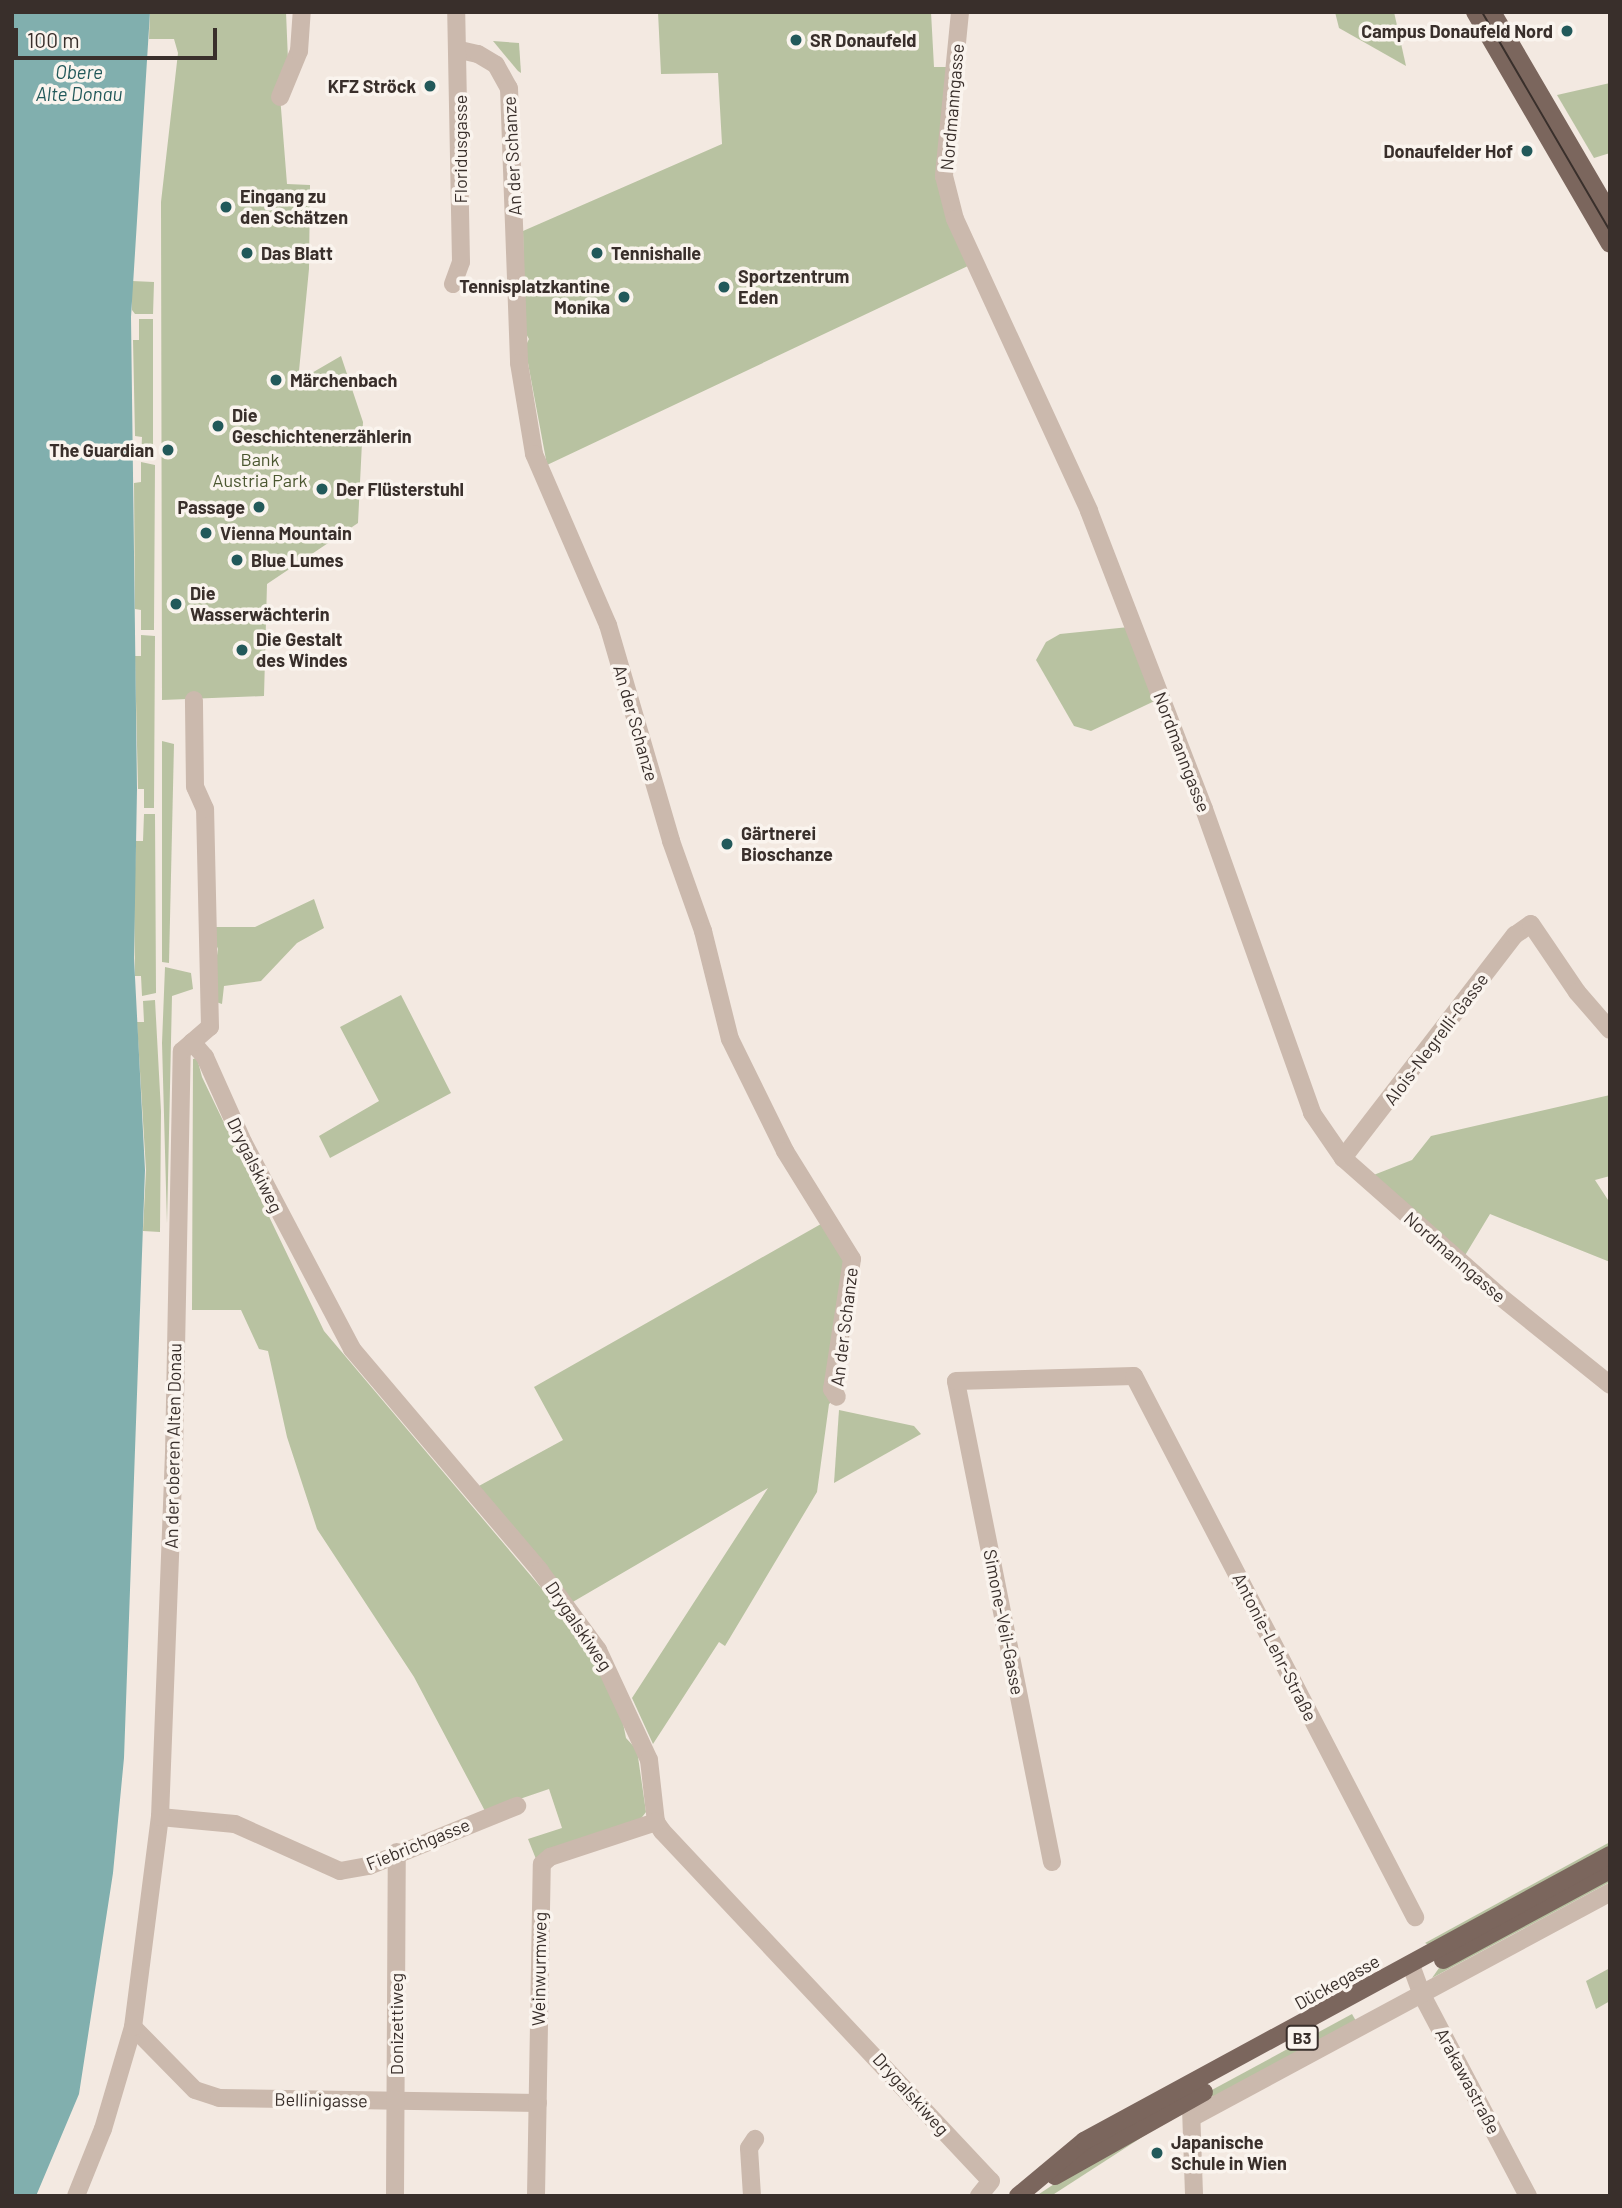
<!DOCTYPE html>
<meta charset="utf-8">
<style>
body{margin:0}
#map{position:relative;width:1622px;height:2208px;overflow:hidden;background:#f3e9e1;font-family:Barlow,sans-serif}
div>[style]{position:absolute}
[style*='--x']{left:calc(var(--x)*1px);top:calc(var(--y)*1px);width:calc(var(--w)*1px);rotate:calc(var(--a)*1deg)}
.green>*{inset:0;background:#b8c2a1}
.water>*{inset:0;background:#81afae}
.minor>*{height:18px;margin:-9px;padding:0 9px;transform-origin:9px;border-radius:9px;background:#cbb9ad}
.major>*{height:18px;margin:-9px;padding:0 9px;transform-origin:9px;border-radius:9px;background:#7b665d}
.tram>*{height:2px;margin:-1px;padding:0 1px;transform-origin:1px;border-radius:1px;background:#392f2b}
.dots>*{width:19px;height:19px;translate:-50% -50%;box-sizing:border-box;border:4px solid #faf4ee;border-radius:50%}
span{translate:-50% -50%;white-space:nowrap;text-align:center;line-height:1.15;-webkit-text-stroke:7px #faf4ee;paint-order:stroke}
.shield-label span{padding:2px 5px;background:#faf4ee;border:2px solid;border-radius:5px;-webkit-text-stroke-width:0}
.shield-label{font-size:16px;color:#392f2b;font-weight:700}
.poi-label{font-size:18px;color:#392f2b;font-weight:700}
.right{translate:-100% -50%;text-align:right}
.left{translate:0 -50%;text-align:left}
.street-label{font-size:18px;color:#392f2b}
.park-label{font-size:18px;color:#4b5730}
.water-label{font-size:19px;color:#22595a;font-style:italic}
.frame{position:absolute;inset:0;border:14px solid #392f2b;pointer-events:none}
.scale{position:absolute;left:14px;top:28px;width:203px;height:32px;box-sizing:border-box;border:4px solid #392f2b;border-top:0;padding-left:9px;font-size:21px;line-height:24px;white-space:nowrap;color:#392f2b;-webkit-text-stroke:5px #faf4ee;paint-order:stroke}
</style>
<div id="map">
<div class="green">
<div style="clip-path:polygon(150px 12px,286px 12px,288px 60px,279px 83px,287px 184px,310px 185px,309px 269px,298px 381px,341px 356px,363px 422px,358px 523px,267px 584px,264px 696px,162px 700px,161px 202px,178px 53px,174px 39px,149px 39px)"></div>
<div style="clip-path:polygon(658px 12px,931px 12px,934px 67px,947px 67px,938px 179px,970px 265px,547px 465px,525px 347px,529px 339px,525px 332px,523px 231px,722px 144px,718px 73px,661px 74px)"></div>
<div style="clip-path:polygon(1335px 12px,1394px 12px,1406px 66px,1339px 28px)"></div>
<div style="clip-path:polygon(493px 41px,519px 43px,521px 73px,518px 71px)"></div>
<div style="clip-path:polygon(1610px 83px,1610px 153px,1594px 158px,1557px 95px)"></div>
<div style="clip-path:polygon(132px 281px,154px 282px,153px 314px,135px 314px,132px 310px)"></div>
<div style="clip-path:polygon(139px 319px,153px 319px,153px 458px,141px 457px,142px 437px,135px 436px,133px 340px,139px 340px)"></div>
<div style="clip-path:polygon(141px 462px,155px 465px,154px 630px,141px 630px,141px 610px,135px 609px,134px 483px,141px 482px)"></div>
<div style="clip-path:polygon(1129px 627px,1161px 698px,1091px 731px,1074px 726px,1036px 660px,1046px 642px,1060px 634px)"></div>
<div style="clip-path:polygon(141px 635px,155px 636px,154px 808px,144px 808px,144px 789px,138px 789px,135px 656px,141px 656px)"></div>
<div style="clip-path:polygon(162px 741px,174px 744px,169px 963px,162px 962px)"></div>
<div style="clip-path:polygon(144px 814px,155px 814px,156px 993px,142px 996px,141px 976px,135px 976px,134px 896px,136px 841px,143px 841px)"></div>
<div style="clip-path:polygon(314px 899px,324px 928px,297px 943px,261px 981px,224px 986px,222px 1004px,210px 1000px,218px 949px,209px 927px,255px 927px)"></div>
<div style="clip-path:polygon(165px 967px,191px 973px,193px 989px,172px 996px,167px 1224px,162px 1043px)"></div>
<div style="clip-path:polygon(401px 995px,451px 1093px,330px 1158px,319px 1136px,379px 1101px,340px 1027px)"></div>
<div style="clip-path:polygon(155px 1000px,161px 1111px,160px 1232px,143px 1231px,146px 1170px,137px 1022px,144px 1022px,143px 1001px)"></div>
<div style="clip-path:polygon(197px 1058px,202px 1077px,324px 1331px,581px 1635px,619px 1703px,626px 1738px,637px 1750px,646px 1812px,639px 1821px,536px 1859px,528px 1839px,562px 1828px,549px 1789px,485px 1811px,414px 1677px,317px 1529px,287px 1437px,268px 1351px,259px 1349px,241px 1310px,192px 1310px,193px 1059px)"></div>
<div style="clip-path:polygon(1610px 1095px,1610px 1176px,1595px 1180px,1610px 1203px,1610px 1262px,1490px 1214px,1464px 1257px,1371px 1176px,1412px 1160px,1431px 1136px)"></div>
<div style="clip-path:polygon(828px 1220px,852px 1259px,837px 1397px,829px 1404px,817px 1492px,725px 1646px,719px 1642px,653px 1744px,632px 1698px,768px 1488px,571px 1603px,477px 1487px,563px 1440px,534px 1387px)"></div>
<div style="clip-path:polygon(839px 1410px,914px 1426px,921px 1434px,834px 1483px)"></div>
<div style="clip-path:polygon(1610px 1842px,1610px 1851px,1431px 1946px,1425px 1943px)"></div>
<div style="clip-path:polygon(1610px 1873px,1610px 1882px,1432px 1978px,1439px 1968px)"></div>
<div style="clip-path:polygon(1610px 1968px,1610px 2001px,1596px 2009px,1586px 1981px)"></div>
<div style="clip-path:polygon(1352px 2014px,1356px 2021px,1214px 2100px,1210px 2091px)"></div>
<div style="clip-path:polygon(1150px 2132px,1051px 2196px,1036px 2196px,1077px 2169px)"></div>
</div>
<div class="water">
<div style="clip-path:polygon(12px 12px,150px 12px,131px 317px,137px 789px,134px 958px,145px 1170px,124px 1758px,113px 1873px,79px 2094px,36px 2196px,12px 2196px)"></div>
</div>
<div class="minor">
<div style="--x:960;--y:12;--w:165;--a:95.6"></div>
<div style="--x:944;--y:176;--w:44;--a:75.7"></div>
<div style="--x:955;--y:219;--w:321;--a:65.3"></div>
<div style="--x:1089;--y:511;--w:319;--a:68.9"></div>
<div style="--x:1204;--y:809;--w:323;--a:70.4"></div>
<div style="--x:1312;--y:1113;--w:55;--a:55.4"></div>
<div style="--x:1343;--y:1158;--w:205;--a:41.4"></div>
<div style="--x:1497;--y:1294;--w:145;--a:38.8"></div>
<div style="--x:460;--y:50;--w:18;--a:13"></div>
<div style="--x:478;--y:54;--w:21;--a:31"></div>
<div style="--x:496;--y:65;--w:26;--a:61"></div>
<div style="--x:509;--y:88;--w:275;--a:87.9"></div>
<div style="--x:519;--y:363;--w:92;--a:80.6"></div>
<div style="--x:534;--y:454;--w:186;--a:66.6"></div>
<div style="--x:608;--y:625;--w:225;--a:73.7"></div>
<div style="--x:671;--y:841;--w:96;--a:70.4"></div>
<div style="--x:703;--y:931;--w:111;--a:76"></div>
<div style="--x:730;--y:1039;--w:125;--a:63.8"></div>
<div style="--x:785;--y:1151;--w:127;--a:58.2"></div>
<div style="--x:852;--y:1259;--w:132;--a:98.7"></div>
<div style="--x:832;--y:1389;--w:9;--a:58"></div>
<div style="--x:280;--y:97;--w:50;--a:-67.6"></div>
<div style="--x:299;--y:51;--w:39;--a:-86"></div>
<div style="--x:453;--y:284;--w:23;--a:-70"></div>
<div style="--x:461;--y:262;--w:250;--a:-91.1"></div>
<div style="--x:192;--y:1042;--w:20;--a:49"></div>
<div style="--x:205;--y:1057;--w:93;--a:65.9"></div>
<div style="--x:243;--y:1142;--w:234;--a:62.2"></div>
<div style="--x:352;--y:1349;--w:291;--a:49.7"></div>
<div style="--x:540;--y:1571;--w:98;--a:53.7"></div>
<div style="--x:598;--y:1650;--w:121;--a:65.1"></div>
<div style="--x:649;--y:1760;--w:62;--a:83.6"></div>
<div style="--x:656;--y:1822;--w:11;--a:56"></div>
<div style="--x:662;--y:1831;--w:480;--a:46.8"></div>
<div style="--x:991;--y:2181;--w:19;--a:129"></div>
<div style="--x:1343;--y:1158;--w:282;--a:-52.4"></div>
<div style="--x:1515;--y:935;--w:19;--a:-35"></div>
<div style="--x:1531;--y:924;--w:82;--a:55.9"></div>
<div style="--x:1577;--y:992;--w:50;--a:49"></div>
<div style="--x:160;--y:1817;--w:75;--a:5.3"></div>
<div style="--x:235;--y:1824;--w:115;--a:24.1"></div>
<div style="--x:340;--y:1871;--w:29;--a:-10"></div>
<div style="--x:369;--y:1866;--w:160;--a:-22.1"></div>
<div style="--x:1052;--y:1862;--w:490;--a:-101.3"></div>
<div style="--x:956;--y:1381;--w:178;--a:-1.6"></div>
<div style="--x:1134;--y:1376;--w:610;--a:62.55"></div>
<div style="--x:1411;--y:1965;--w:32;--a:70"></div>
<div style="--x:1422;--y:1995;--w:227;--a:62.2"></div>
<div style="--x:133;--y:2027;--w:88;--a:45.5"></div>
<div style="--x:195;--y:2090;--w:25;--a:18"></div>
<div style="--x:219;--y:2098;--w:319;--a:0.9"></div>
<div style="--x:1191;--y:2108;--w:88;--a:88"></div>
<div style="--x:1193;--y:2117;--w:474;--a:-28.3"></div>
<div style="--x:76;--y:2196;--w:72;--a:-68.1"></div>
<div style="--x:103;--y:2129;--w:106;--a:-73.6"></div>
<div style="--x:133;--y:2027;--w:212;--a:-82.7"></div>
<div style="--x:160;--y:1817;--w:363;--a:-87.8"></div>
<div style="--x:174;--y:1454;--w:403;--a:-88.9"></div>
<div style="--x:182;--y:1051;--w:37;--a:-41"></div>
<div style="--x:210;--y:1027;--w:218;--a:-91.3"></div>
<div style="--x:205;--y:809;--w:24;--a:-114"></div>
<div style="--x:195;--y:787;--w:87;--a:-90.7"></div>
<div style="--x:395;--y:2196;--w:344;--a:-89.7"></div>
<div style="--x:536;--y:2196;--w:332;--a:-89"></div>
<div style="--x:542;--y:1864;--w:11;--a:-41"></div>
<div style="--x:550;--y:1857;--w:112;--a:-18.3"></div>
<div style="--x:752;--y:2196;--w:48;--a:-93.6"></div>
<div style="--x:749;--y:2148;--w:11;--a:-56"></div>
</div>
<div class="major">
<div style="--x:1475;--y:12;--w:268;--a:59.8"></div>
<div style="--x:1492;--y:12;--w:234;--a:59.7"></div>
<div style="--x:1443;--y:1960;--w:190;--a:-28.3"></div>
<div style="--x:1055;--y:2176;--w:171;--a:-29.4"></div>
<div style="--x:1018;--y:2196;--w:86;--a:-39.8"></div>
<div style="--x:1084;--y:2141;--w:599;--a:-28.53"></div>
</div>
<div class="tram">
<div style="--x:1482;--y:12;--w:254;--a:59.7"></div>
</div>
<div class="dots">
<div style="left:1567px;top:31px;background:#22595a"></div>
<div style="left:796px;top:40px;background:#22595a"></div>
<div style="left:430px;top:86px;background:#22595a"></div>
<div style="left:1527px;top:151px;background:#22595a"></div>
<div style="left:226px;top:207px;background:#22595a"></div>
<div style="left:247px;top:253px;background:#22595a"></div>
<div style="left:597px;top:253px;background:#22595a"></div>
<div style="left:724px;top:287px;background:#22595a"></div>
<div style="left:624px;top:297px;background:#22595a"></div>
<div style="left:276px;top:380px;background:#22595a"></div>
<div style="left:218px;top:426px;background:#22595a"></div>
<div style="left:168px;top:450px;background:#22595a"></div>
<div style="left:322px;top:489px;background:#22595a"></div>
<div style="left:259px;top:507px;background:#22595a"></div>
<div style="left:206px;top:533px;background:#22595a"></div>
<div style="left:237px;top:560px;background:#22595a"></div>
<div style="left:176px;top:604px;background:#22595a"></div>
<div style="left:242px;top:650px;background:#22595a"></div>
<div style="left:727px;top:844px;background:#22595a"></div>
<div style="left:1157px;top:2153px;background:#22595a"></div>
</div>
<div class="shield-label">
<span style="left:1302px;top:2038px">B3</span>
</div>
<div class="poi-label">
<span class="right" style="left:1553px;top:31px">Campus Donaufeld Nord</span>
<span class="left" style="left:810px;top:40px">SR Donaufeld</span>
<span class="right" style="left:416px;top:86px">KFZ Ströck</span>
<span class="right" style="left:1513px;top:151px">Donaufelder Hof</span>
<span class="left" style="left:240px;top:207px">Eingang zu<br>den Schätzen</span>
<span class="left" style="left:261px;top:253px">Das Blatt</span>
<span class="left" style="left:611px;top:253px">Tennishalle</span>
<span class="left" style="left:738px;top:287px">Sportzentrum<br>Eden</span>
<span class="right" style="left:610px;top:297px">Tennisplatzkantine<br>Monika</span>
<span class="left" style="left:290px;top:380px">Märchenbach</span>
<span class="left" style="left:232px;top:426px">Die<br>Geschichtenerzählerin</span>
<span class="right" style="left:154px;top:450px">The Guardian</span>
<span class="left" style="left:336px;top:489px">Der Flüsterstuhl</span>
<span class="right" style="left:245px;top:507px">Passage</span>
<span class="left" style="left:220px;top:533px">Vienna Mountain</span>
<span class="left" style="left:251px;top:560px">Blue Lumes</span>
<span class="left" style="left:190px;top:604px">Die<br>Wasserwächterin</span>
<span class="left" style="left:256px;top:650px">Die Gestalt<br>des Windes</span>
<span class="left" style="left:741px;top:844px">Gärtnerei<br>Bioschanze</span>
<span class="left" style="left:1171px;top:2153px">Japanische<br>Schule in Wien</span>
</div>
<div class="street-label">
<span style="left:952px;top:107px;rotate:-85deg">Nordmanngasse</span>
<span style="left:460px;top:149px;rotate:-90deg">Floridusgasse</span>
<span style="left:512px;top:156px;rotate:-93deg">An der Schanze</span>
<span style="left:636px;top:723px;rotate:74deg">An der Schanze</span>
<span style="left:1182px;top:752px;rotate:69deg">Nordmanngasse</span>
<span style="left:1436px;top:1039px;rotate:-53deg">Alois-Negrelli-Gasse</span>
<span style="left:255px;top:1165px;rotate:64deg">Drygalskiweg</span>
<span style="left:1455px;top:1257px;rotate:41deg">Nordmanngasse</span>
<span style="left:844px;top:1327px;rotate:-83deg">An der Schanze</span>
<span style="left:173px;top:1446px;rotate:-89deg">An der oberen Alten Donau</span>
<span style="left:1004px;top:1622px;rotate:79deg">Simone-Veil-Gasse</span>
<span style="left:579px;top:1626px;rotate:56deg">Drygalskiweg</span>
<span style="left:1275px;top:1647px;rotate:63deg">Antonie-Lehr-Straße</span>
<span style="left:418px;top:1844px;rotate:-22deg">Fiebrichgasse</span>
<span style="left:539px;top:1969px;rotate:-89deg">Weinwurmweg</span>
<span style="left:1337px;top:1982px;rotate:-29deg">Dückegasse</span>
<span style="left:396px;top:2024px;rotate:-90deg">Donizettiweg</span>
<span style="left:1468px;top:2081px;rotate:62deg">Arakawastraße</span>
<span style="left:911px;top:2094px;rotate:48deg">Drygalskiweg</span>
<span style="left:321px;top:2100px;rotate:1deg">Bellinigasse</span>
</div>
<div class="park-label">
<span style="left:260px;top:470px">Bank<br>Austria Park</span>
</div>
<div class="water-label">
<span style="left:79px;top:83px">Obere<br>Alte Donau</span>
</div>
<div class="frame"></div>
<div class="scale">100 m</div>
</div>
